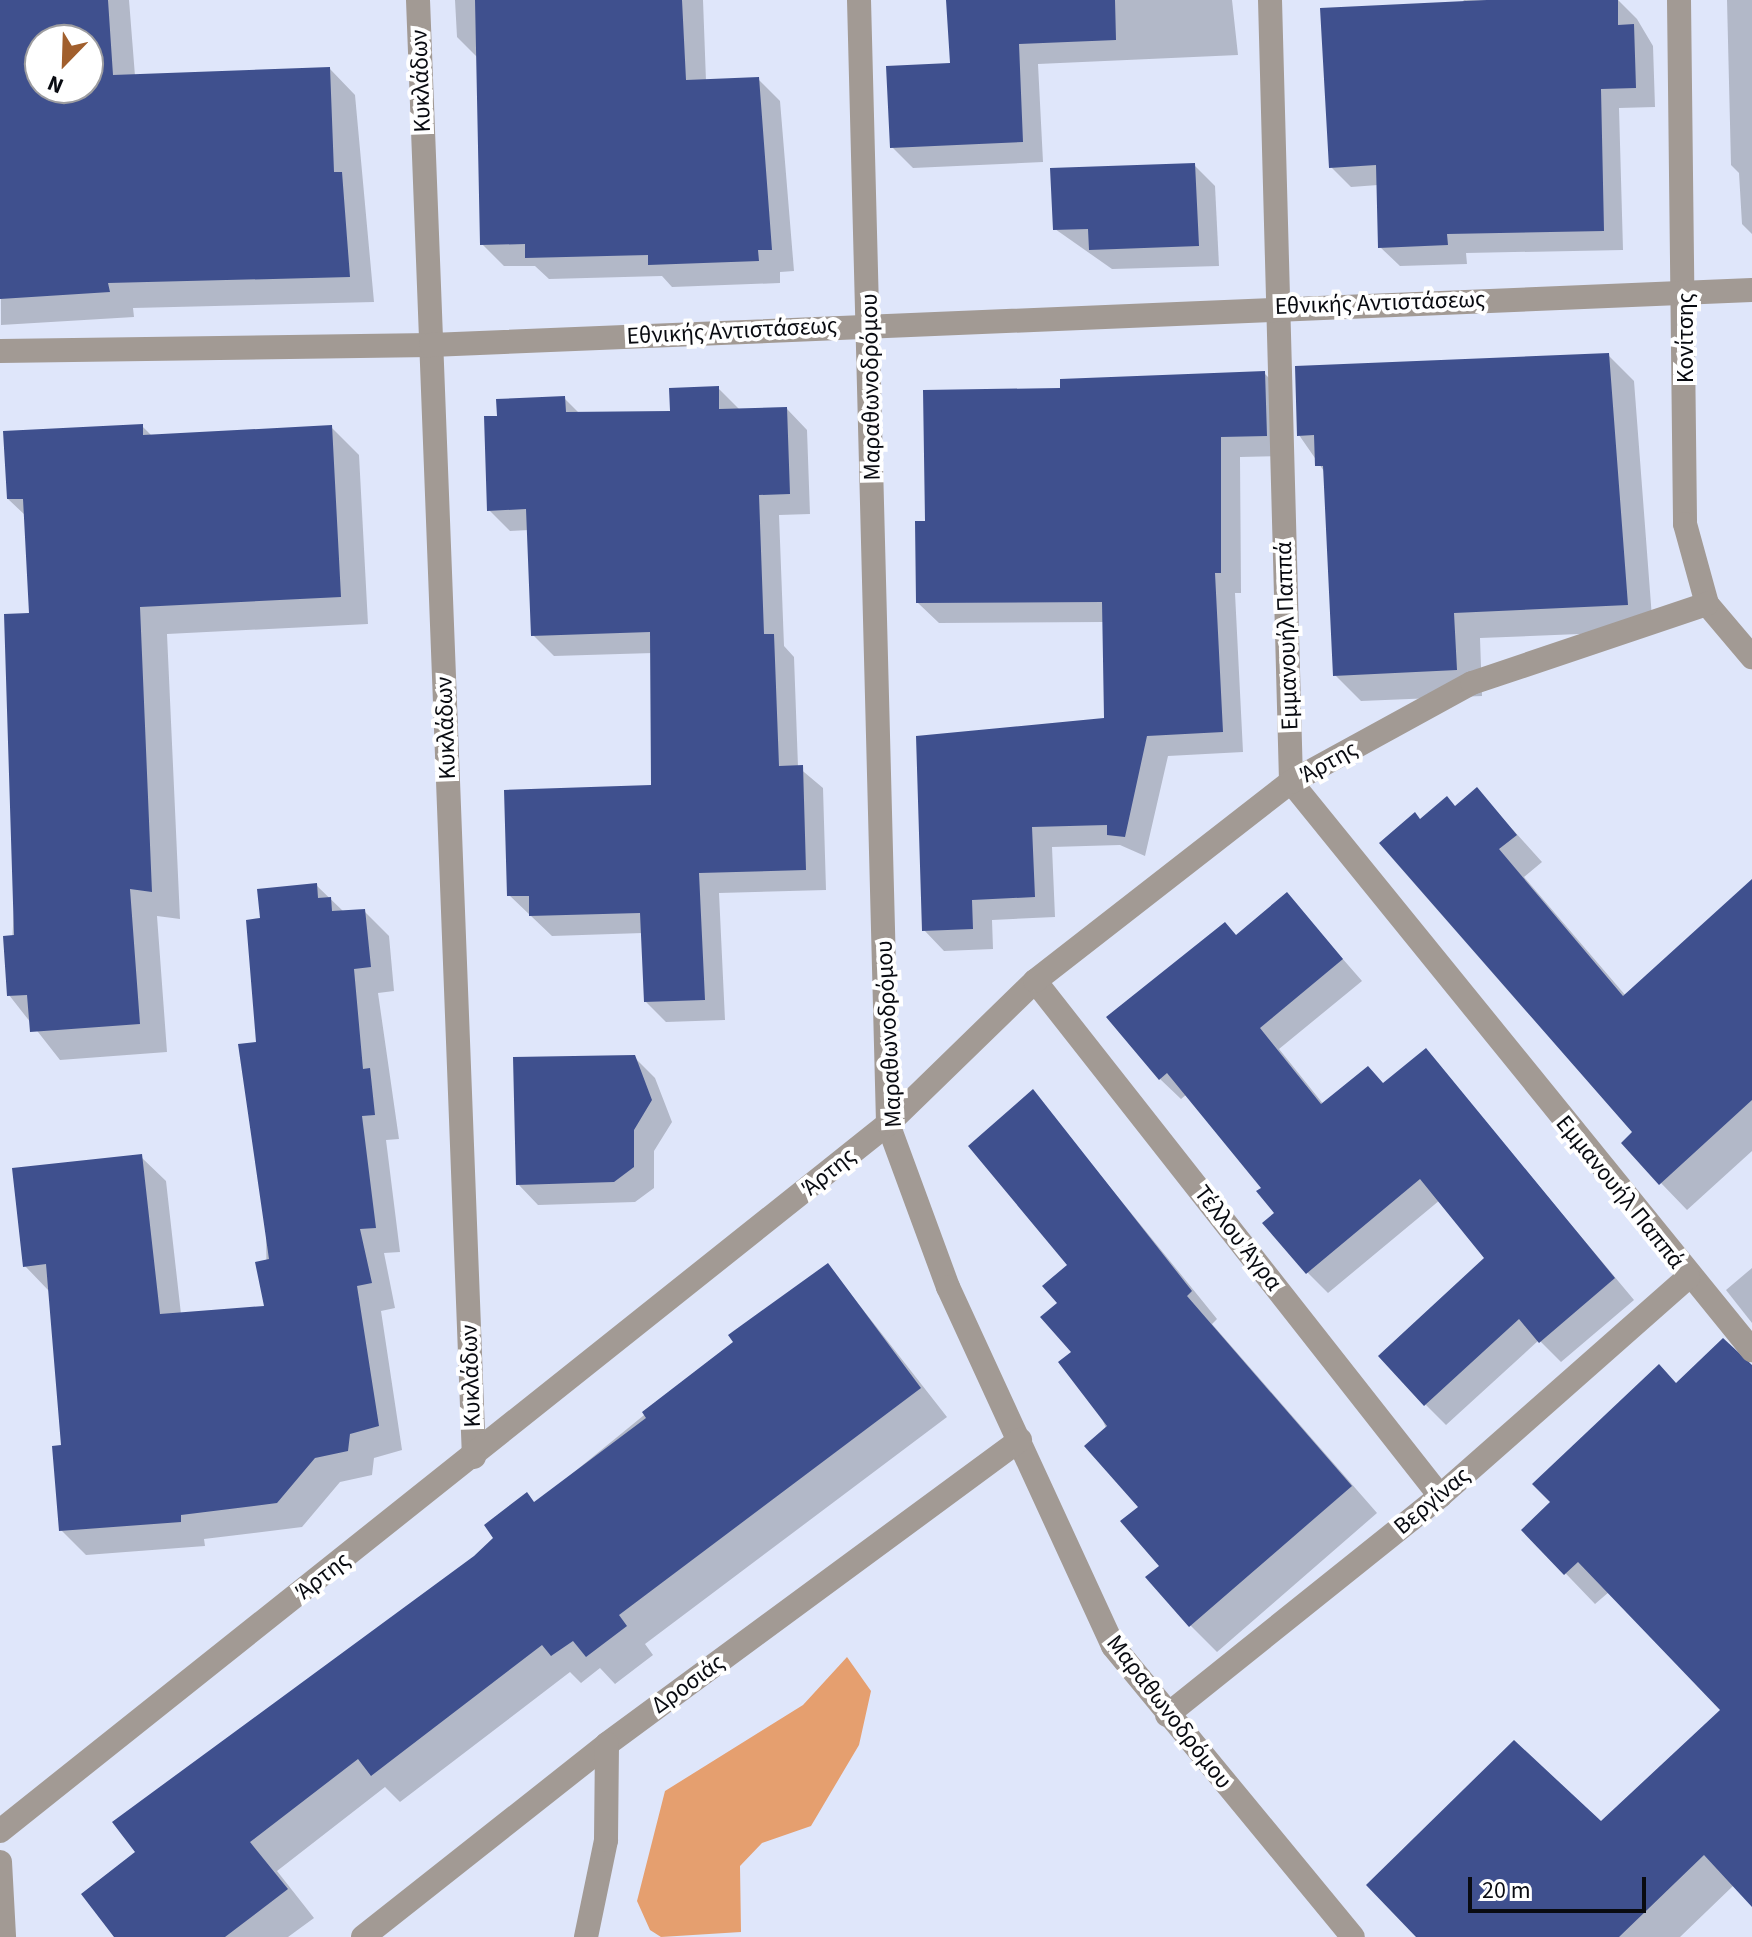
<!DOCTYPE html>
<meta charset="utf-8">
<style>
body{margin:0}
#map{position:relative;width:1752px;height:1937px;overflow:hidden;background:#dfe6fa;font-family:"Source Sans 3",sans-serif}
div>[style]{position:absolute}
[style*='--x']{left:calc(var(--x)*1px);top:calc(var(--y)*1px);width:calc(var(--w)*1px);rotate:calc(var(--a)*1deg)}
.forest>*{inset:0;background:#e59f6f}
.shadow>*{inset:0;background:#0003}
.building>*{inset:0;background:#3f508e}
.minor>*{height:24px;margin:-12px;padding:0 12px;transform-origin:12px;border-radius:12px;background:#a29a94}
span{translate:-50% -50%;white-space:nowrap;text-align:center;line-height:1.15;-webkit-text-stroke:8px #fff;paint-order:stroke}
.street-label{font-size:24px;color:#090b11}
.north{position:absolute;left:24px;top:24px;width:80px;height:80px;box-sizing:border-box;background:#fff;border:2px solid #9d9da0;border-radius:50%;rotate:203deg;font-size:22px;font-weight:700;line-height:32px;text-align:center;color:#090b11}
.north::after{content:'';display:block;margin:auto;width:28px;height:36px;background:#a15f2d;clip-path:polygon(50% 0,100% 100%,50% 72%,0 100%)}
.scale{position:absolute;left:1468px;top:1877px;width:178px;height:36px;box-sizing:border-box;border:4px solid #090b11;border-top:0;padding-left:10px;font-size:24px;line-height:28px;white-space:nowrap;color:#090b11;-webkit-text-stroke:6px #fff;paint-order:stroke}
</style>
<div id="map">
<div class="forest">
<div style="clip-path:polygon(847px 1657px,871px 1691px,859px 1745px,811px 1826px,762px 1843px,740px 1866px,741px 1932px,661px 1937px,650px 1930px,637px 1901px,665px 1791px,803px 1705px)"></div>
</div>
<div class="shadow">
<div style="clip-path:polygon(evenodd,0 0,129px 0,135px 76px,330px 69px,355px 95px,374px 302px,133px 308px,134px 317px,1px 325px,0 0,40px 40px,88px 40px,88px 88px,40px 88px,40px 40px)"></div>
<div style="clip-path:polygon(455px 0,703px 0,706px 81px,758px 79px,780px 101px,794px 271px,780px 272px,780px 283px,672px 287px,662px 276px,549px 279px,535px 266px,504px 266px,482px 244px,478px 58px,457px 37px)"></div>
<div style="clip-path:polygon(948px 0,1232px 0,1238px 55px,1038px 64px,1043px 162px,913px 168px,892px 147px,952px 64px)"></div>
<div style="clip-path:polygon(1464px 0,1618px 0,1637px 19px,1653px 46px,1655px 107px,1619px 108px,1623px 250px,1466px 253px,1467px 264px,1400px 266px,1380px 247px,1378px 185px,1351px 187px,1331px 167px)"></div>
<div style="clip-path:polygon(1727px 0,1752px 0,1752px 234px,1742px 224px,1739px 173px,1731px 165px)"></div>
<div style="clip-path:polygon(1194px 165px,1215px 186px,1219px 266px,1112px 269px,1055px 229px)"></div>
<div style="clip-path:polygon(1608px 355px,1634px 381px,1653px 631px,1480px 638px,1482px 696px,1361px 701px,1335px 675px,1326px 474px,1299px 435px)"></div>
<div style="clip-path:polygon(1264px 373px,1285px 394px,1287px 456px,1240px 457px,1241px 593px,1235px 593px,1243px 752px,1168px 756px,1145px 856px,1120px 845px,1052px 847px,1055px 917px,992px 920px,993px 949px,944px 951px,924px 930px,1106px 719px,1104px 622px,939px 623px,918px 603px,927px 523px,1063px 390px)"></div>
<div style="clip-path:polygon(718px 388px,739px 409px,787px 409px,807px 430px,810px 514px,779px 515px,784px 646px,794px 657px,798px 767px,823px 788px,826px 890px,719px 893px,725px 1020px,666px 1022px,645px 1001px,643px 933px,552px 936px,509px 895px,652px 787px,653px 653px,554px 656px,533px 635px,529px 530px,510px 531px,489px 510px,499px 418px,564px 398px,581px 415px,672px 413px)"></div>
<div style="clip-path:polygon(142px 426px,153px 437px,331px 427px,359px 455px,368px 624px,167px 634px,180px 919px,157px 916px,167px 1052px,60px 1060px,9px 995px,31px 615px,26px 516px,8px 499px)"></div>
<div style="clip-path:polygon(1477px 790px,1542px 862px,1524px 877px,1626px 996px,1752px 882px,1752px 1151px,1687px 1210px,1661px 1183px,1635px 1132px,1421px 821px,1456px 808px)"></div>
<div style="clip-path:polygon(316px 885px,344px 912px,364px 911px,389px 936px,394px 991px,378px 993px,399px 1139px,386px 1140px,400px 1252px,384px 1253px,395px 1308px,381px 1311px,402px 1450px,374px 1458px,372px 1475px,340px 1482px,302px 1527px,204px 1539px,205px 1546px,86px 1555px,61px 1530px,64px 1447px,49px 1291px,25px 1266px,141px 1157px,166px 1181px,181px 1314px,267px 1308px,262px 920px)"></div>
<div style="clip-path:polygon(1287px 895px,1362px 981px,1279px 1049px,1324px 1105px,1384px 1084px,1426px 1051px,1634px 1300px,1561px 1362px,1539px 1340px,1446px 1425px,1425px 1404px,1487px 1259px,1440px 1200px,1328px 1293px,1307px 1272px,1264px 1188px,1187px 1094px,1181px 1099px,1160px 1079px,1237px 937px)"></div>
<div style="clip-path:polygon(634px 1057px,655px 1078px,672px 1122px,654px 1151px,654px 1188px,635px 1202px,538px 1205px,518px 1184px)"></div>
<div style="clip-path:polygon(1033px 1092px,1217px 1319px,1212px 1324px,1377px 1513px,1217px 1652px,1190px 1625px,1074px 1353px,1060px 1303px,1070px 1265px)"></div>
<div style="clip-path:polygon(828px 1265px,947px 1417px,645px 1644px,653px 1655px,615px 1684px,600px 1668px,581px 1683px,570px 1672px,400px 1802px,385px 1787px,277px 1871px,314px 1918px,288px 1937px,121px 1937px,138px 1853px,535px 1504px)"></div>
<div style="clip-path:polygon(1752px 1268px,1752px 1323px,1726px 1290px)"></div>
<div style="clip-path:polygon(1748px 1365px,1752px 1903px,1734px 1885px,1680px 1937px,1418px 1937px,1601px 1824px,1723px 1711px,1609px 1592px,1595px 1604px,1524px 1530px,1677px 1385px)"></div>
</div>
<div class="building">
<div style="clip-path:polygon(evenodd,0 0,108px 0,113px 75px,330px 67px,334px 172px,342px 172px,350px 277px,108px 283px,110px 292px,0 299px,0 0,40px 40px,88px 40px,88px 88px,40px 88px,40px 40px)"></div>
<div style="clip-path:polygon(475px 0,682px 0,686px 80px,759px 77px,772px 250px,758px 250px,759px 261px,648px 265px,648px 255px,525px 258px,525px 244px,480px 245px)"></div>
<div style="clip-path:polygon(946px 0,1115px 0,1116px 40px,1019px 44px,1023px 142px,890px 148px,886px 66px,950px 63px)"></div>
<div style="clip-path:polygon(1487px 0,1618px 0,1618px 25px,1634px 24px,1636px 88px,1601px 89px,1604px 231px,1447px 234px,1448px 245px,1378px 248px,1376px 165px,1329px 168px,1320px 8px)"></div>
<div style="clip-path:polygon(1195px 163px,1199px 246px,1089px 250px,1088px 229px,1053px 230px,1050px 168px)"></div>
<div style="clip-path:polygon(1609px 353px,1628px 605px,1454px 613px,1457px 670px,1333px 676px,1323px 466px,1315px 466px,1314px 435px,1297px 436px,1295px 366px)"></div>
<div style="clip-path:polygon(1265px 371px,1267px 436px,1221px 437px,1221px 573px,1215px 573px,1223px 732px,1147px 736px,1125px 837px,1107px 835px,1107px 825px,1032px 827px,1035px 897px,972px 900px,973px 929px,922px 931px,916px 736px,1104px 718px,1102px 602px,916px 603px,915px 521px,925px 521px,923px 390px,1060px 388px,1060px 379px)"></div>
<div style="clip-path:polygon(719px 386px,719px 409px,787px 407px,790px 494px,759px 495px,764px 634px,774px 634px,779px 766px,803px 765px,806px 870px,699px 873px,705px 1000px,644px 1002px,640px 913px,529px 916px,529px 896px,507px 896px,504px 790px,651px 785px,650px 632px,531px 636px,526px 509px,487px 511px,484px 416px,497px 416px,496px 399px,565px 396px,566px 412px,670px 411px,669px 388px)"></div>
<div style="clip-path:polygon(143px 424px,143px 435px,332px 425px,341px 597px,140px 607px,152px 892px,130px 889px,140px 1024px,30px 1032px,27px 995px,7px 996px,3px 936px,14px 935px,4px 614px,29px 613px,23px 499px,7px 499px,3px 431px)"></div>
<div style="clip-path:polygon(1477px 787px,1517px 835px,1499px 849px,1623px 996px,1752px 879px,1752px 1100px,1659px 1185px,1621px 1143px,1632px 1132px,1379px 843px,1415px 812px,1420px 819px,1447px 796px,1455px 806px)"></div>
<div style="clip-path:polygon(317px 883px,318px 898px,331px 897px,332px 911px,365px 909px,371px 967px,354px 969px,363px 1069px,370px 1068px,375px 1115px,362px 1116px,376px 1228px,360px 1229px,372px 1283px,357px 1286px,379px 1426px,350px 1434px,348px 1451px,315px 1458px,277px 1503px,181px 1515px,181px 1522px,59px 1531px,52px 1446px,61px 1445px,46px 1264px,23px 1267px,12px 1168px,142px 1154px,160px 1314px,264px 1306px,255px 1262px,269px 1259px,238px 1044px,256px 1042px,246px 920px,260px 918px,257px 889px)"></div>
<div style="clip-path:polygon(1287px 892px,1343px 959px,1260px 1028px,1321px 1104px,1368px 1066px,1383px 1083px,1426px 1048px,1615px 1278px,1539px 1343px,1519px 1319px,1424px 1406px,1378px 1356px,1484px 1258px,1420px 1179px,1306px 1274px,1262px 1223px,1274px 1213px,1256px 1191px,1261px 1188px,1167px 1073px,1159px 1080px,1106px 1017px,1225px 922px,1236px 935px)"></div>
<div style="clip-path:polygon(635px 1055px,652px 1100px,634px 1130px,634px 1167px,614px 1182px,516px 1185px,513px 1057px)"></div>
<div style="clip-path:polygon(1033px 1089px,1192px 1291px,1187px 1296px,1352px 1486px,1189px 1627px,1145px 1577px,1159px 1566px,1120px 1521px,1138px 1507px,1084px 1446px,1107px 1426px,1058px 1362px,1071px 1352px,1040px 1317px,1057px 1303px,1042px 1286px,1067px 1265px,968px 1146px)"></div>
<div style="clip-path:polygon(828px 1263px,921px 1388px,619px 1615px,627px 1626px,586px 1657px,573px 1641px,551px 1656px,542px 1645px,371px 1776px,358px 1759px,250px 1842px,288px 1889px,225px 1937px,114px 1937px,81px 1894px,135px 1852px,112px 1822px,474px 1556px,493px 1538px,484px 1525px,527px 1492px,534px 1502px,646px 1418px,642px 1412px,733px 1342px,728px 1335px)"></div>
<div style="clip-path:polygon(1723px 1338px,1752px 1365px,1752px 1907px,1704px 1855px,1619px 1937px,1416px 1937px,1366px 1885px,1514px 1740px,1601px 1821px,1720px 1710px,1578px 1562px,1564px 1575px,1521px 1530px,1550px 1502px,1532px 1484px,1659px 1364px,1676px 1383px)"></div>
</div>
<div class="minor">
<div style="--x:418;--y:0;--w:1458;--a:87.8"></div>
<div style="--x:859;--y:0;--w:1124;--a:88.52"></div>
<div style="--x:888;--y:1124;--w:174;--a:69.8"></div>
<div style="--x:948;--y:1287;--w:395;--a:65.3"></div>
<div style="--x:1113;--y:1646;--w:377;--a:50.5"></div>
<div style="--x:1270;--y:0;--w:782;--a:88.46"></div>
<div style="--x:1291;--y:782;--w:732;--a:50.94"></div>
<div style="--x:1679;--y:0;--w:524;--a:89.34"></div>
<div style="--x:1685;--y:524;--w:83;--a:74.6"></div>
<div style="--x:1707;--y:604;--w:70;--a:49.7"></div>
<div style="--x:0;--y:351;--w:431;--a:-0.8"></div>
<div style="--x:431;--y:345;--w:1322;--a:-2.38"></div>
<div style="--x:1035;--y:981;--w:655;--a:51.82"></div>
<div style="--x:1167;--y:1715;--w:350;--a:-38.7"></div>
<div style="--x:1440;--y:1496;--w:331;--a:-41.4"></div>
<div style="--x:0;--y:1831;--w:1135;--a:-38.53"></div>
<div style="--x:888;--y:1124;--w:205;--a:-44.2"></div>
<div style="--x:1035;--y:981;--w:324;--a:-37.9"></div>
<div style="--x:1291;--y:782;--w:206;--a:-28.7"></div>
<div style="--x:1472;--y:683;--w:248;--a:-18.6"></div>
<div style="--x:0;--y:1862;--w:75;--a:86.9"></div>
<div style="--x:363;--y:1937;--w:311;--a:-38.3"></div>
<div style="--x:607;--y:1744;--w:513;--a:-36.36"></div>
<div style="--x:586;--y:1937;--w:99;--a:-78.3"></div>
<div style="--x:606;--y:1840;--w:96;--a:-89.4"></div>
</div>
<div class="street-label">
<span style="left:421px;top:81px;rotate:-92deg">Κυκλάδων</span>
<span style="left:1380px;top:303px;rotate:-2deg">Εθνικής Αντιστάσεως</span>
<span style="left:732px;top:331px;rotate:-3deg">Εθνικής Αντιστάσεως</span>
<span style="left:1686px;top:338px;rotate:-90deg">Κονίτσης</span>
<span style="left:871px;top:387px;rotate:-91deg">Μαραθωνοδρόμου</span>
<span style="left:1287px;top:636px;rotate:-92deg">Εμμανουήλ Παππά</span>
<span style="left:446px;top:728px;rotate:-92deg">Κυκλάδων</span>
<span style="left:1329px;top:762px;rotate:-29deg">Άρτης</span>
<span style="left:889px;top:1034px;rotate:-93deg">Μαραθωνοδρόμου</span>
<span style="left:829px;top:1172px;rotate:-39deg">Άρτης</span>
<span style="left:1620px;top:1192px;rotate:51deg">Εμμανουήλ Παππά</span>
<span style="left:1238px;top:1238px;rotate:52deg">Τέλλου Άγρα</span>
<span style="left:471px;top:1376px;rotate:-92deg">Κυκλάδων</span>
<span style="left:1432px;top:1501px;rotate:-40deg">Βεργίνας</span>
<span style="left:323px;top:1576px;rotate:-38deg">Άρτης</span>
<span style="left:688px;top:1684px;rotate:-36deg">Δροσιάς</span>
<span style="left:1169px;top:1712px;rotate:52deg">Μαραθωνοδρόμου</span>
</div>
<div class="north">N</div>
<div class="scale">20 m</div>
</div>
